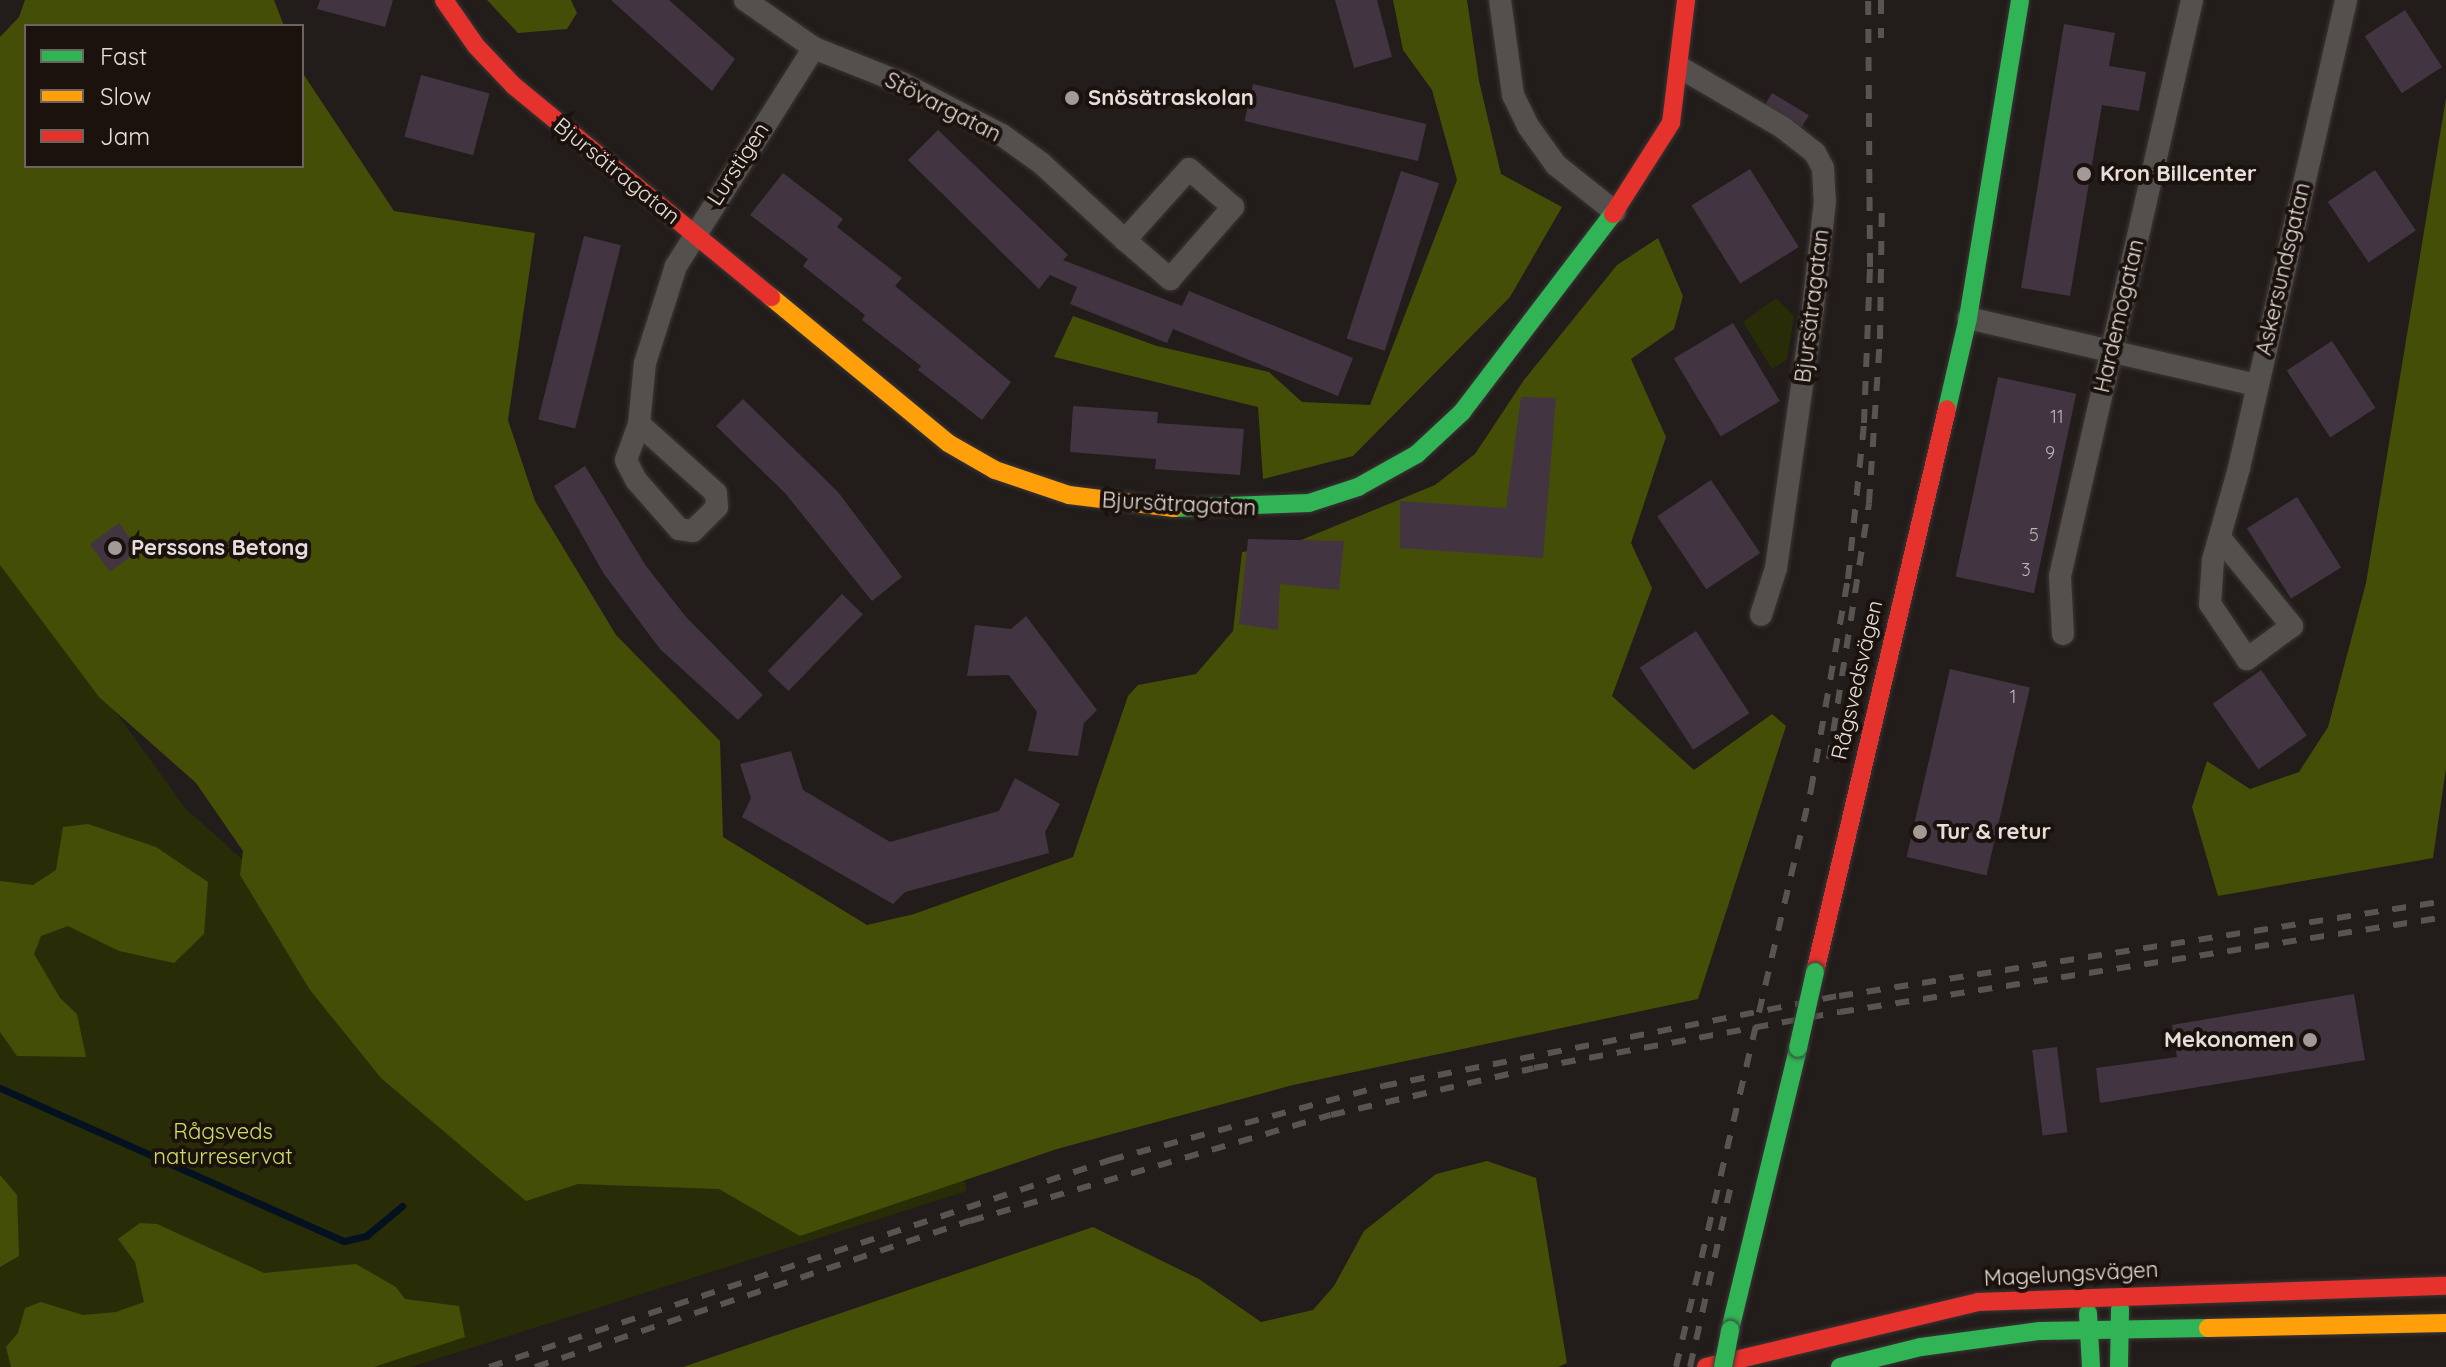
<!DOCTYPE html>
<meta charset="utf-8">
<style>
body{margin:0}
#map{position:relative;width:2446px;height:1367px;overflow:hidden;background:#221c1a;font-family:Quicksand,sans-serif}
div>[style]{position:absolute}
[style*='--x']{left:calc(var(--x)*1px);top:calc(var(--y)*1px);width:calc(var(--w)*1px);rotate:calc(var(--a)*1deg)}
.green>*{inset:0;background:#282d08}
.forest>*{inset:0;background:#454e06}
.stream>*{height:7px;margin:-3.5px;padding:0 3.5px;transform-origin:3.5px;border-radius:3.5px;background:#031121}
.building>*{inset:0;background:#423541;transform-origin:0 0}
.roads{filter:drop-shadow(0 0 2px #3a3635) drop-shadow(0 0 2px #3a3635)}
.street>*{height:22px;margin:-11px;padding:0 11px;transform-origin:11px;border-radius:11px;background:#54504e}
.fast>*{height:18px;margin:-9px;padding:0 9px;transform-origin:9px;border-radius:9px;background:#30b455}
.slow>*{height:18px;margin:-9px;padding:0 9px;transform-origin:9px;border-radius:9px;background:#ff9f0a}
.jam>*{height:18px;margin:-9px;padding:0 9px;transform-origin:9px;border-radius:9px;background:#e5322d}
.rail>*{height:6px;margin-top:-3px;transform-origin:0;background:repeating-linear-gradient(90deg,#585452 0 14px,transparent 0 28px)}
.bridges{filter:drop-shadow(0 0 2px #3a3635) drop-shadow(0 0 2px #3a3635)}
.fast-bridge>*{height:18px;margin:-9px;padding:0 9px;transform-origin:9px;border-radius:9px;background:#30b455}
.dots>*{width:22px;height:22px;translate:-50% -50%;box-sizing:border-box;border:4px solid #1b120d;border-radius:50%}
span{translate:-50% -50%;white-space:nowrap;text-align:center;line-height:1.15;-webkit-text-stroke:8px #1b120d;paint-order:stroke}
.number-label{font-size:18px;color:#bcb4b4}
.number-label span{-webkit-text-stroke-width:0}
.poi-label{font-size:22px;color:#e5dedb;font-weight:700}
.left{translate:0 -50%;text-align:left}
.right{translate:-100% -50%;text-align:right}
.street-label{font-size:22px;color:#e5dedb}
.park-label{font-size:22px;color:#c9e062}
.legend{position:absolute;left:24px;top:24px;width:280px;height:144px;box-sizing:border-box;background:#1b120d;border:2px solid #6c645f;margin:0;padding:10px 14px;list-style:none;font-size:24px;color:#e5dedb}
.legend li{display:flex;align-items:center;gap:16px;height:40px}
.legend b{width:40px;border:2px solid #6c645f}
</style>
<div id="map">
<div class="green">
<div style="clip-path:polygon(1776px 298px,1794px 316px,1787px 360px,1772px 369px,1743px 322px)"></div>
<div style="clip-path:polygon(0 551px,185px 808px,383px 986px,903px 944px,967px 1191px,411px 1367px,0 1367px)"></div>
</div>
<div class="forest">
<div style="clip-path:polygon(25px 0,274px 0,284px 26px,26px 26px,26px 166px,302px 166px,302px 72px,394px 211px,535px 233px,508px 420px,535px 501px,616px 635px,720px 741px,723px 837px,867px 925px,914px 914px,1073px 857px,1128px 696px,1138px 685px,1196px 674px,1233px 631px,1242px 552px,1284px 547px,1435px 485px,1475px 454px,1524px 380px,1617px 265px,1658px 238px,1683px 296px,1674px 329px,1631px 359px,1666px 437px,1631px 543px,1652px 588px,1612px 696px,1694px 770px,1772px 714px,1786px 726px,1698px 999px,1293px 1085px,1057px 1149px,800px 1236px,719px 1189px,578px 1184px,526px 1201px,381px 1078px,310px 990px,240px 875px,243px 851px,196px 783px,99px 697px,0 565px,0 37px,19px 17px)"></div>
<div style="clip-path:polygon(487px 0,571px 0,577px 13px,567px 29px,518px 33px)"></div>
<div style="clip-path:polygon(1393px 0,1467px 0,1479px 81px,1501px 174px,1562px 207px,1510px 297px,1353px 456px,1263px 479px,1258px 407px,1054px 357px,1073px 316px,1157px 346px,1269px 372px,1302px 402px,1370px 405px,1457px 180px,1432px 90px,1403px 50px)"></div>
<div style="clip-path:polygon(2446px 98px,2446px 768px,2433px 858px,2218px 896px,2192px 807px,2207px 761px,2250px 789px,2299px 772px,2328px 727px,2366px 583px)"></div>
<div style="clip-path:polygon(88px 824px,156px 847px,208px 882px,204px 934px,174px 963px,119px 951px,68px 926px,41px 936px,34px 954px,60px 998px,77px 1014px,86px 1057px,17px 1056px,0 1032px,0 881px,33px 885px,56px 870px,63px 827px)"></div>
<div style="clip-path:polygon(1487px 1161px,1536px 1178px,1567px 1363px,1558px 1367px,683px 1367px,1093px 1227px,1199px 1279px,1261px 1322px,1313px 1310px,1334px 1286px,1364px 1231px,1436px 1174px)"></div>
<div style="clip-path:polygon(0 1175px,17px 1195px,19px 1256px,0 1267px)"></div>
<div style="clip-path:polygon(140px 1223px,157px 1224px,264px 1273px,356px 1264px,396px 1287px,405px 1299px,459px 1306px,465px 1337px,374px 1367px,11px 1367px,6px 1347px,18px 1333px,25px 1308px,41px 1302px,83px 1315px,116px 1312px,144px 1302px,135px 1262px,118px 1239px)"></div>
</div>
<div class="stream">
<div style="--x:0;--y:1088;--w:376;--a:24"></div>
<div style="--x:344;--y:1241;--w:23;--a:-13"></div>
<div style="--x:366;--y:1236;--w:47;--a:-39.8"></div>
</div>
<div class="building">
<div style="clip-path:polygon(320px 0,393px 0,385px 27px,317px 9px)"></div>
<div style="clip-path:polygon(611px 0,669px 0,735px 59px,712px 91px)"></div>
<div style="clip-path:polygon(1335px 0,1377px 0,1392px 57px,1354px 68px)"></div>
<div style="left:2405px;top:10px;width:68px;height:48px;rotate:57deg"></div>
<div style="clip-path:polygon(2064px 24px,2115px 33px,2109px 66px,2146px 72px,2139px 111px,2102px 105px,2070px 296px,2021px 288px)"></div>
<div style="left:421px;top:75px;width:71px;height:64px;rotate:15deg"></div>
<div style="left:1253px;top:84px;width:178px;height:38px;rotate:13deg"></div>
<div style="left:1772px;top:93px;width:43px;height:18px;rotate:31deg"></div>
<div style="clip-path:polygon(938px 130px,1068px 255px,1063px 260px,1182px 306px,1189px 291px,1353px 358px,1338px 396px,1173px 329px,1167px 343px,1070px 304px,1077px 287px,1050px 275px,1039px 289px,908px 160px)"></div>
<div style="left:1750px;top:169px;width:92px;height:69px;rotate:58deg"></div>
<div style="left:2375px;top:170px;width:73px;height:57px;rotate:56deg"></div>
<div style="left:1401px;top:171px;width:40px;height:176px;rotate:18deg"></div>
<div style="clip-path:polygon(783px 173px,843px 219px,837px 227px,902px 278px,895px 286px,1011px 382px,982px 420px,918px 370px,921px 366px,862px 320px,865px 315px,803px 266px,808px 259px,750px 215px)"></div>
<div style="left:584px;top:236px;width:38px;height:189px;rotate:14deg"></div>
<div style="left:1733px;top:323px;width:91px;height:69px;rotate:59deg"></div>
<div style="left:2332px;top:341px;width:80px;height:54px;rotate:57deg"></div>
<div style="left:1998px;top:377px;width:80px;height:204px;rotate:12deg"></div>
<div style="clip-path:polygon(1521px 397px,1556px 398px,1543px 558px,1400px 548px,1400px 501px,1506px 508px)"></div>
<div style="clip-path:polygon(743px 399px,838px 492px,902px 577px,872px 601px,785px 493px,716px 426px)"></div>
<div style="clip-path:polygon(1073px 406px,1158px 412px,1157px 423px,1244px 429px,1240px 475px,1155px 469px,1156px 459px,1070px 452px)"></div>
<div style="clip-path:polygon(585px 466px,646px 566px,686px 617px,763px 695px,738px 720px,660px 649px,604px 574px,554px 486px)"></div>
<div style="left:1711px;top:480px;width:88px;height:65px;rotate:56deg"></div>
<div style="left:2297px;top:497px;width:83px;height:59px;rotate:58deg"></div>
<div style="left:119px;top:523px;width:34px;height:36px;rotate:54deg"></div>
<div style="clip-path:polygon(1248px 539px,1344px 541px,1339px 590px,1280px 584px,1278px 630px,1239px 624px)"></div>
<div style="left:842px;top:594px;width:29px;height:107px;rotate:44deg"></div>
<div style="clip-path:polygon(1026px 616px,1097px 710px,1084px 723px,1078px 756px,1028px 751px,1037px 712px,1009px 675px,967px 676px,975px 625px,1011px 629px)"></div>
<div style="left:1696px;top:631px;width:98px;height:67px;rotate:57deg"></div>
<div style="left:1950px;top:669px;width:82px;height:193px;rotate:13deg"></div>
<div style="left:2261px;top:670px;width:80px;height:59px;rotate:55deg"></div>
<div style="clip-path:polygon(791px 751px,803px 790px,890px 842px,999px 811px,1015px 778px,1060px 804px,1045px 832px,1049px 853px,905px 892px,893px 904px,742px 817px,751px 798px,740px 764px)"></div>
<div style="clip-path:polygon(2354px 994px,2365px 1060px,2100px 1103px,2096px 1068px,2177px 1057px,2172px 1025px)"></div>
<div style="left:2057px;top:1047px;width:86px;height:25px;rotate:83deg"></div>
</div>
<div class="roads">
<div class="street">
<div style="--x:745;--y:0;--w:84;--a:34.8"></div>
<div style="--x:814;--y:48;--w:95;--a:21.7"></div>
<div style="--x:902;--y:83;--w:113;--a:27.5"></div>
<div style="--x:1002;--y:135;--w:48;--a:35.7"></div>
<div style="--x:1041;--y:163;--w:114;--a:42.5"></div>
<div style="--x:1125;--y:240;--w:60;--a:40.9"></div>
<div style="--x:1170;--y:279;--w:96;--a:-48.8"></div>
<div style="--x:1233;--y:207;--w:58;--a:-139.2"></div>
<div style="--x:1189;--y:169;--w:96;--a:132"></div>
<div style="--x:1500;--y:0;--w:96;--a:82.2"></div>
<div style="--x:1513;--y:95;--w:34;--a:64"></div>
<div style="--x:1528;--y:126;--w:48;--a:54.3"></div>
<div style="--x:1556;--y:165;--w:75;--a:38.5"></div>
<div style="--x:1681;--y:68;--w:117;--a:30.3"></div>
<div style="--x:1782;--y:127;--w:42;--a:38.2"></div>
<div style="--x:1815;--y:153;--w:17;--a:62"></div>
<div style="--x:1823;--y:168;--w:33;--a:87"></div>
<div style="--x:1825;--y:201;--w:108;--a:96.4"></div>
<div style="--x:1813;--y:308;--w:263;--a:98.1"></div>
<div style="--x:1776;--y:568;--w:49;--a:107.7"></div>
<div style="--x:1968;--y:318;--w:297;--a:13.1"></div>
<div style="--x:639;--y:424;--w:103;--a:41.9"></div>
<div style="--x:716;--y:493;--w:14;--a:86"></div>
<div style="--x:717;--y:507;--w:34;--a:135"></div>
<div style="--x:693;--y:531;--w:14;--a:-172"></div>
<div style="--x:679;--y:529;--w:65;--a:-131.3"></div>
<div style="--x:636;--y:480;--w:22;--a:-117"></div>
<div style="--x:626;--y:460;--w:38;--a:-70"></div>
<div style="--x:639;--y:424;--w:61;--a:-84.4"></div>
<div style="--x:645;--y:363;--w:102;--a:-72.3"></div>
<div style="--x:676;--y:266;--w:258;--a:-57.7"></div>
<div style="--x:2220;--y:538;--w:114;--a:50.7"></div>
<div style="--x:2292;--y:626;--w:56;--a:143.7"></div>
<div style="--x:2247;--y:659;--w:66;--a:-123.9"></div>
<div style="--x:2210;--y:604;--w:44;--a:-86.1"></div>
<div style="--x:2213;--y:560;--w:96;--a:-74.2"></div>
<div style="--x:2239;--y:468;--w:480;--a:-77.1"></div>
<div style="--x:2063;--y:634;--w:58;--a:-93"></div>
<div style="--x:2060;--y:576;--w:591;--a:-77.09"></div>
</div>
<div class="fast">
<div style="--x:1947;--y:409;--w:93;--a:-77"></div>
<div style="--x:1968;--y:318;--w:322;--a:-80.7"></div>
<div style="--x:1174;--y:508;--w:135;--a:-2.1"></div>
<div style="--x:1309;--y:503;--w:52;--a:-18.1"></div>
<div style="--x:1358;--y:487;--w:68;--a:-29.2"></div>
<div style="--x:1417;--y:454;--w:62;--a:-43"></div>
<div style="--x:1462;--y:412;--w:249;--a:-52.7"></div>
<div style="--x:2088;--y:1313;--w:54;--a:86.8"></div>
<div style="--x:1730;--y:1330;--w:290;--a:-76.4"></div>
<div style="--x:1840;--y:1367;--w:83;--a:-13.9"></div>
<div style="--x:1921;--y:1347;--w:120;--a:-7.7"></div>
<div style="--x:2040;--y:1331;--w:168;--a:-1"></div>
<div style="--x:2119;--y:1367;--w:58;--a:-89"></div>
</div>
<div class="slow">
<div style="--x:771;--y:297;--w:229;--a:39.5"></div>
<div style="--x:948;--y:443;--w:54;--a:29.9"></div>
<div style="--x:995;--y:470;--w:78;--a:18.7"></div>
<div style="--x:1069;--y:495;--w:106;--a:7.1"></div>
<div style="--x:2208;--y:1328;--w:238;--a:-1.2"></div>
</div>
<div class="jam">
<div style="--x:444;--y:0;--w:56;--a:55.2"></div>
<div style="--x:476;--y:46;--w:55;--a:46.5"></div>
<div style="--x:514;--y:86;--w:333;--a:39.4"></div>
<div style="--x:1613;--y:214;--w:108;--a:-57.5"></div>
<div style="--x:1671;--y:123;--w:124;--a:-83"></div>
<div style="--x:1815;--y:972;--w:578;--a:-76.8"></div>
<div style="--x:1706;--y:1367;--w:280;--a:-13.4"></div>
<div style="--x:1978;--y:1302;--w:468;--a:-2"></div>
</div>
</div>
<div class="rail">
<div style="--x:1881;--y:0;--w:38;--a:90"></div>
<div style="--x:1829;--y:759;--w:259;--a:-81.1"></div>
<div style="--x:1869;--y:503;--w:164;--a:-86.2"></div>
<div style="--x:1880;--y:339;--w:137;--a:-89.2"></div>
<div style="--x:489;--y:1367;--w:655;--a:-18.43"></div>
<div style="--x:1110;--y:1160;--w:283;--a:-15.2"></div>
<div style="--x:1383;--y:1086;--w:465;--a:-11.2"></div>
<div style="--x:1839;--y:996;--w:614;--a:-8.9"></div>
<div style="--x:535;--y:1367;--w:459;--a:-18.6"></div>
<div style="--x:970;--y:1221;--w:376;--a:-16.4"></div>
<div style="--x:1331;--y:1115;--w:208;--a:-13"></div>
<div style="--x:1534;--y:1068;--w:311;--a:-10.4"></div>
<div style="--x:1840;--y:1012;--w:613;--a:-8.91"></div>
<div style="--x:1676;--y:1367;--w:593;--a:-76.83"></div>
<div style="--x:1811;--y:790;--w:214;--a:-80.1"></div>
<div style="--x:1848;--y:579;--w:157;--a:-84.1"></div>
<div style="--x:1864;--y:423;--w:156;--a:-87.8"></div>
<div style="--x:1870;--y:267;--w:267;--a:-90.4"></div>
<div style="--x:1690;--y:1367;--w:196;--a:-77.3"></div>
</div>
<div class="bridges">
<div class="fast-bridge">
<div style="--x:1798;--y:1048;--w:78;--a:-77.4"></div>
<div style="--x:1723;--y:1367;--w:38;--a:-79"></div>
</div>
</div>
<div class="dots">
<div style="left:1072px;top:98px;background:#a19a97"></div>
<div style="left:2084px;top:174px;background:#a19a97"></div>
<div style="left:115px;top:548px;background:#a19a97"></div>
<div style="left:1920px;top:832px;background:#a19a97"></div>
<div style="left:2310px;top:1040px;background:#a19a97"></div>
</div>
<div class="number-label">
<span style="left:2057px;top:417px">11</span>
<span style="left:2050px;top:453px">9</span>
<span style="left:2034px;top:535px">5</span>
<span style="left:2026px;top:570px">3</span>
<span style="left:2013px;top:697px">1</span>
</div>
<div class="poi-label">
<span class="left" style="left:1088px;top:98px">Snösätraskolan</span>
<span class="left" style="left:2100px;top:174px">Kron Billcenter</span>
<span class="left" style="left:131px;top:548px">Perssons Betong</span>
<span class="left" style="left:1936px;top:832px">Tur &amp; retur</span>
<span class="right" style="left:2294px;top:1040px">Mekonomen</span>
</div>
<div class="street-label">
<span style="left:943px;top:107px;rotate:27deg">Stövargatan</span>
<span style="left:738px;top:164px;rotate:-57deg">Lurstigen</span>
<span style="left:617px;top:171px;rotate:39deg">Bjursätragatan</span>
<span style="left:2283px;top:269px;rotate:-77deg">Askersundsgatan</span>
<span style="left:1812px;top:306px;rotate:-83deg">Bjursätragatan</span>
<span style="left:2119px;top:316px;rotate:-77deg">Hardemogatan</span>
<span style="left:1179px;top:504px;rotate:3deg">Bjursätragatan</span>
<span style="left:1857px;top:680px;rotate:-77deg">Rågsvedsvägen</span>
<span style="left:2071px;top:1274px;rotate:-3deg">Magelungsvägen</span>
</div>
<div class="park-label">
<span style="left:223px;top:1144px">Rågsveds<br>naturreservat</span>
</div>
<ul class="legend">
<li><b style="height:10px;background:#30b455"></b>Fast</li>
<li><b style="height:10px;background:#ff9f0a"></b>Slow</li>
<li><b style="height:10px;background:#e5322d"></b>Jam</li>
</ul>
</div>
